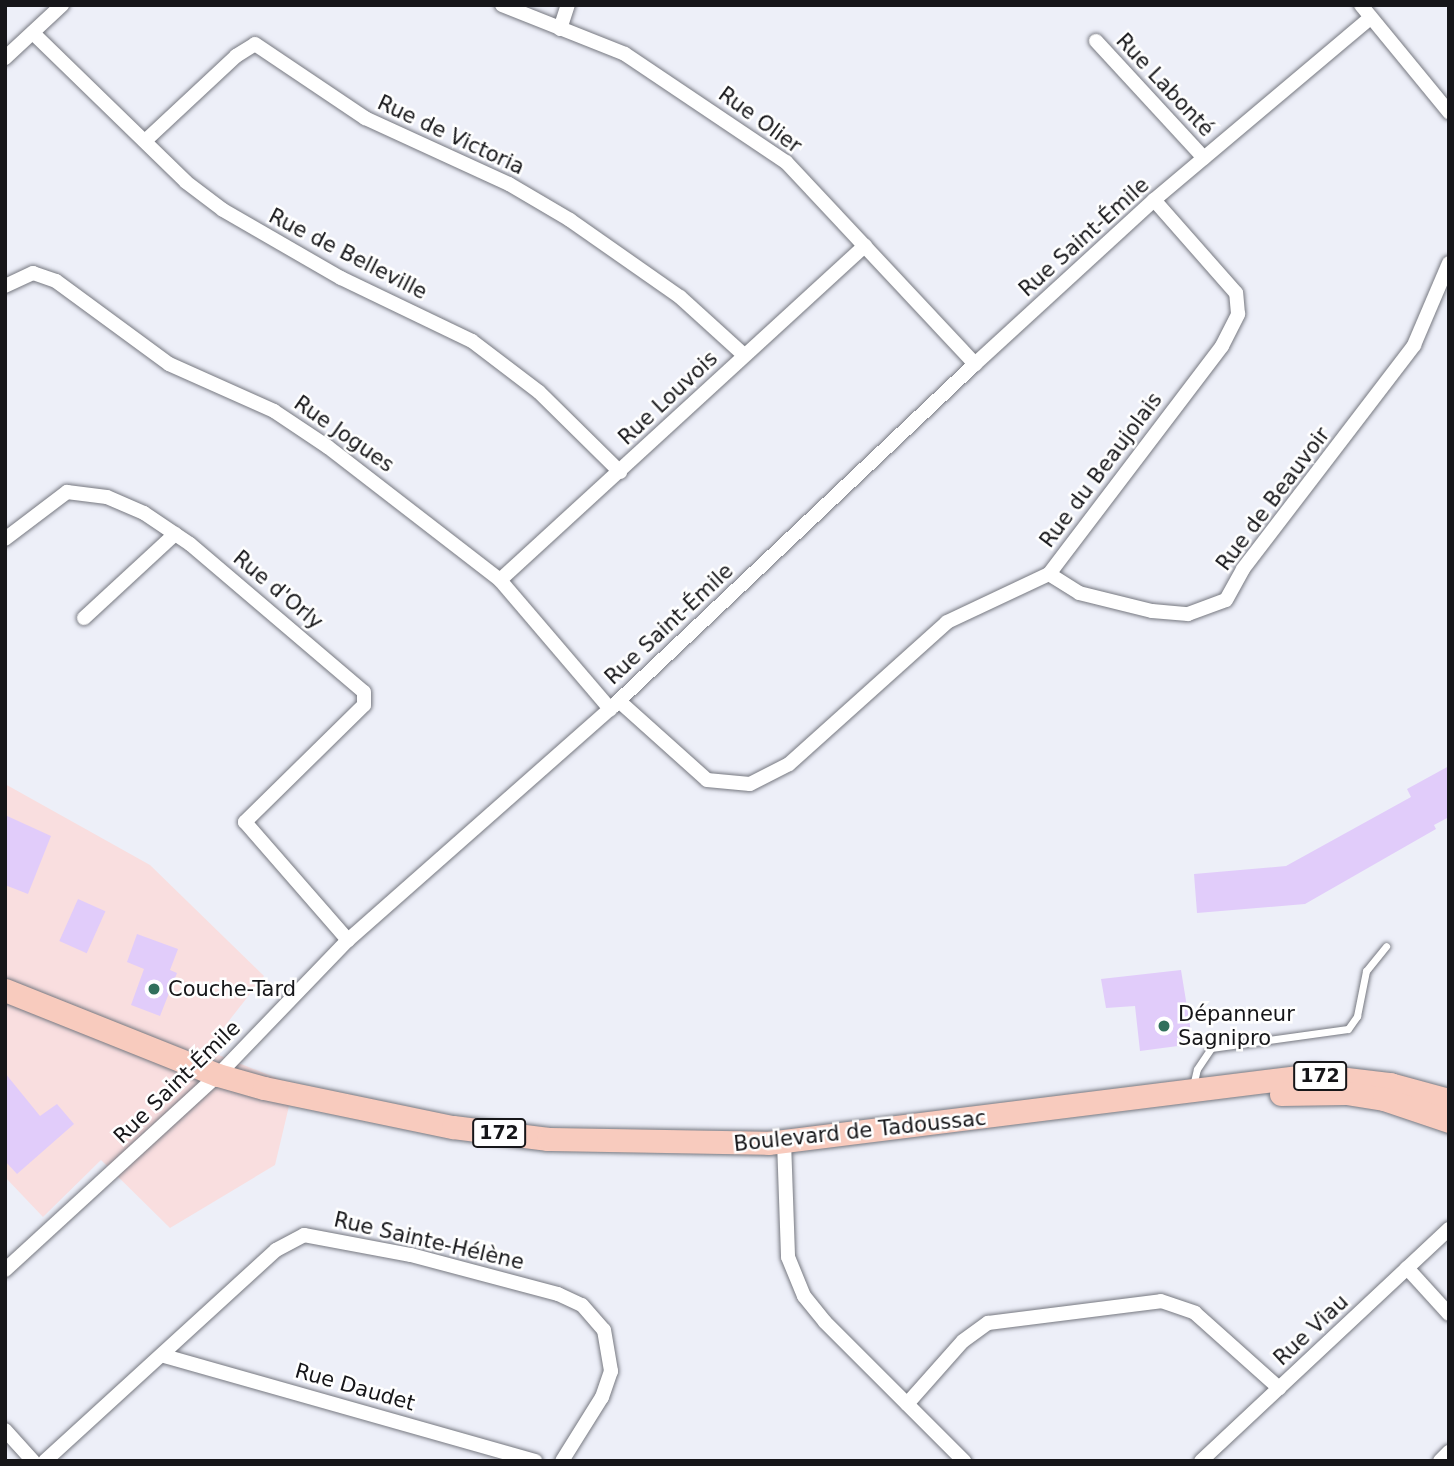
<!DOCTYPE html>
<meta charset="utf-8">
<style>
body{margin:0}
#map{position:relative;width:1454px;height:1466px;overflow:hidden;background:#edeff8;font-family:"DejaVu Sans",sans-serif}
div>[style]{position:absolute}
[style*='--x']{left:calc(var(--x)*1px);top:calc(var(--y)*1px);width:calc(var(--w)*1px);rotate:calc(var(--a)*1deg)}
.commercial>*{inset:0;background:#f9dedf}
.building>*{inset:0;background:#e1ccfa;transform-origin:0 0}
.roads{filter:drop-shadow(0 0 2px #767880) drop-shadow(0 0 2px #767880)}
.service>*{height:7px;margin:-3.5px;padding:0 3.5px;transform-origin:3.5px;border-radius:3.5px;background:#fff}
.minor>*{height:14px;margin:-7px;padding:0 7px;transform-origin:7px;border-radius:7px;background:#fff}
.primary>*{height:23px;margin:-11.5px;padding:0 11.5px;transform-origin:11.5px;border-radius:11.5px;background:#f8cbbe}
.dots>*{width:19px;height:19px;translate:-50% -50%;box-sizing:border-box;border:4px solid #fff;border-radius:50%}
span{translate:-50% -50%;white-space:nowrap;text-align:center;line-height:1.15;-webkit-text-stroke:5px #fff;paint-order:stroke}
.shield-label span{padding:2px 5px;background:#fff;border:2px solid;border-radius:5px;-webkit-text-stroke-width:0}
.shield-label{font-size:19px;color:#161619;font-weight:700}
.street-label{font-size:21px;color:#161619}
.poi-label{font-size:21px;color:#161619}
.left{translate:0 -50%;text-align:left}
.frame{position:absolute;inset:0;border:7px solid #161619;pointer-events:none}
</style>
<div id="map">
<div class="commercial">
<div style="clip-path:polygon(5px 784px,150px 865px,264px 976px,206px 1050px,294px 1085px,275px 1165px,170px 1228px,101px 1160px,43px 1217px,5px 1177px)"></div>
</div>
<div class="building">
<div style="clip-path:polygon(1449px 766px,1449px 817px,1434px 825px,1436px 829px,1305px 904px,1197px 913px,1194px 874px,1286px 866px,1411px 797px,1407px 789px)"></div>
<div style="clip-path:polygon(5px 815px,51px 836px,28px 894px,5px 885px)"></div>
<div style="left:78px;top:899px;width:30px;height:46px;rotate:24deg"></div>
<div style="clip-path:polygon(137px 934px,178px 949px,170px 970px,177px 973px,160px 1016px,131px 1005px,144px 969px,127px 962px)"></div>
<div style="clip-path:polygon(1181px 970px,1193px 1044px,1140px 1051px,1135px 1006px,1106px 1008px,1101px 979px)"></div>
<div style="clip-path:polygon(5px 1073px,40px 1116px,57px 1104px,74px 1124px,17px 1174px,5px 1161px)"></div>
</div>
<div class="roads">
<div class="service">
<div style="--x:1193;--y:1086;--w:17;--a:-77"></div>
<div style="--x:1197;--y:1069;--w:25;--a:-56"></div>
<div style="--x:1211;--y:1048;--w:138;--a:-7.9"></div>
<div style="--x:1348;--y:1029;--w:16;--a:-55"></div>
<div style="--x:1357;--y:1016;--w:46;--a:-78.7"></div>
<div style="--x:1366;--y:971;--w:32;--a:-51"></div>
</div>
<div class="minor">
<div style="--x:502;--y:5;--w:132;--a:21.7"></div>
<div style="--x:625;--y:54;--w:194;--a:33.9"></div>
<div style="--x:786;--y:162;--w:277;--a:46.9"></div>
<div style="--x:1361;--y:5;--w:139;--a:50.6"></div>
<div style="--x:560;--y:29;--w:25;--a:-72"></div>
<div style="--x:34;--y:34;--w:212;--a:44.2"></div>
<div style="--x:186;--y:182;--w:46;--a:37.1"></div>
<div style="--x:223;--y:210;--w:136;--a:30"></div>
<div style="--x:341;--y:278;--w:145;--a:25.7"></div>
<div style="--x:472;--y:341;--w:84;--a:37.3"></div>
<div style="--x:539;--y:392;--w:114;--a:44.6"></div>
<div style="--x:1096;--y:41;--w:159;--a:47.3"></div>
<div style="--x:5;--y:58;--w:78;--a:-42.9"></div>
<div style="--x:145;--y:141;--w:125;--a:-43"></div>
<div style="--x:236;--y:56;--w:22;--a:-32"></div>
<div style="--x:255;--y:44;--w:133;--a:33.9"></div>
<div style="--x:365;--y:118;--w:158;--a:24.6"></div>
<div style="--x:509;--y:184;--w:71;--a:30.5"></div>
<div style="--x:570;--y:220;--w:134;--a:35"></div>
<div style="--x:680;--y:297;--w:86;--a:42.2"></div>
<div style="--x:5;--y:286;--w:31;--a:-25"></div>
<div style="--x:33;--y:273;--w:24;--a:19"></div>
<div style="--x:56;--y:281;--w:140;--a:36.3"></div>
<div style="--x:169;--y:364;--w:115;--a:24.1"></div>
<div style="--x:274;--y:411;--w:65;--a:33.7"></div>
<div style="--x:328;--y:447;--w:217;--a:37.7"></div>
<div style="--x:500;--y:580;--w:170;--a:49.5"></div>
<div style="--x:5;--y:539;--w:78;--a:-37.2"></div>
<div style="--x:67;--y:492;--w:40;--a:7.1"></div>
<div style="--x:107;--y:497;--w:40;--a:23.4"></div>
<div style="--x:144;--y:513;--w:55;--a:34"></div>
<div style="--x:190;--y:544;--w:228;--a:40.4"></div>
<div style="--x:364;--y:692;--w:13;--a:90"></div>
<div style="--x:364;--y:705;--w:167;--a:135.5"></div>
<div style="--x:245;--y:822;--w:157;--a:48.9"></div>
<div style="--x:1049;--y:574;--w:36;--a:32"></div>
<div style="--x:1079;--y:593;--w:75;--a:13.9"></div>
<div style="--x:1152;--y:611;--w:36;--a:5"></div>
<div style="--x:1188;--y:614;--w:40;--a:-20.2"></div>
<div style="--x:1226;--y:600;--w:35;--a:-61"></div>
<div style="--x:1243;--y:569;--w:282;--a:-52.6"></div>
<div style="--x:1414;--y:345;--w:89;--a:-66.9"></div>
<div style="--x:500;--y:580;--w:495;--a:-42.5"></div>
<div style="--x:84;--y:618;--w:124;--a:-42.7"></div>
<div style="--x:619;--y:701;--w:118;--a:41.9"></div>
<div style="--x:707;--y:780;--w:43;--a:5.3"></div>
<div style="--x:750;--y:784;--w:44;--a:-27.1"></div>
<div style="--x:789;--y:764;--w:212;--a:-41.9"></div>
<div style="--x:947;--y:622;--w:113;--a:-25.2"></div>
<div style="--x:1049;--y:574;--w:286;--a:-52.8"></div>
<div style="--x:1222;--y:346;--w:36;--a:-63"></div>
<div style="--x:1238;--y:314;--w:21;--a:-95"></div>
<div style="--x:1236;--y:293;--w:124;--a:-131.4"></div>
<div style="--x:784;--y:1141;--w:116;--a:88"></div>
<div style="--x:788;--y:1257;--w:42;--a:67.7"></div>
<div style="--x:804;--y:1296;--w:33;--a:51"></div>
<div style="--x:825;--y:1322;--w:197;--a:45"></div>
<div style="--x:1407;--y:1268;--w:62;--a:47.6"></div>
<div style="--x:5;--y:1270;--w:289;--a:-42.5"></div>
<div style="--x:218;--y:1075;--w:187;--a:-46.1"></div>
<div style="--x:348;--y:940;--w:349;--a:-41.4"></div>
<div style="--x:610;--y:709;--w:502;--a:-43.39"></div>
<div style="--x:975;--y:364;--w:243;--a:-42.5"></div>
<div style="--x:1154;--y:200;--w:282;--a:-40.1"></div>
<div style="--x:164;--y:1356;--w:386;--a:15.8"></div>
<div style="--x:907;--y:1404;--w:84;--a:-48.4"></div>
<div style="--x:963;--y:1341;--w:31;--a:-36"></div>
<div style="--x:988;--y:1323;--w:174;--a:-7.2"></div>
<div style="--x:1161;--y:1301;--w:36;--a:19"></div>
<div style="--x:1195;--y:1313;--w:113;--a:41.8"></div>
<div style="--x:5;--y:1430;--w:42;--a:47.9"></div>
<div style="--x:45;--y:1461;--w:313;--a:-42.4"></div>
<div style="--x:276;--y:1250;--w:32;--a:-28"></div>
<div style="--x:304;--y:1235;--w:109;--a:10.6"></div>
<div style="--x:411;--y:1255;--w:152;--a:14.9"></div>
<div style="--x:558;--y:1294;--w:26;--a:25"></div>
<div style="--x:582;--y:1305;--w:33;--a:49"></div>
<div style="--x:604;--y:1330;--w:42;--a:80.3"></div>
<div style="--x:611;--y:1371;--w:28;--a:109"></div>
<div style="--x:602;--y:1397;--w:75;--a:122"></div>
<div style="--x:1201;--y:1461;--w:340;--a:-43.1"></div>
<div style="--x:1440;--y:1461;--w:13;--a:-45"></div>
</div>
<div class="primary">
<div style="--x:5;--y:990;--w:229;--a:21.8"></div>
<div style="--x:218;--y:1075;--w:48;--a:15.8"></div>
<div style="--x:264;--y:1088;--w:193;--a:11.7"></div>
<div style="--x:453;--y:1127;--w:96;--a:7.2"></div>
<div style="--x:548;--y:1139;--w:220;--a:1"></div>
<div style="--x:768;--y:1143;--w:549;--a:-7.11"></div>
<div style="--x:1313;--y:1075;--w:78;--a:6.7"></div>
<div style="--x:1390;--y:1084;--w:61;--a:15.2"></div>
<div style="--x:1281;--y:1094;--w:65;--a:-0.9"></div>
<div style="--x:1346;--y:1093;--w:38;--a:9"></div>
<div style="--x:1384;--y:1099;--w:69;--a:18.7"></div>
</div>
</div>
<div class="dots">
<div style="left:154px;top:989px;background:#31705c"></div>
<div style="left:1164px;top:1026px;background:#31705c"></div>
</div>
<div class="shield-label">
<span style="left:1320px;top:1076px">172</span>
<span style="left:499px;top:1133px">172</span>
</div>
<div class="street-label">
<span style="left:1165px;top:85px;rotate:47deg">Rue Labonté</span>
<span style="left:760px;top:120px;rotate:36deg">Rue Olier</span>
<span style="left:451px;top:135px;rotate:25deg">Rue de Victoria</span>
<span style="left:1084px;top:237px;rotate:-42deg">Rue Saint-Émile</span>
<span style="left:348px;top:254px;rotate:27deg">Rue de Belleville</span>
<span style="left:668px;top:398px;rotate:-43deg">Rue Louvois</span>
<span style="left:344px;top:434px;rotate:35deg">Rue Jogues</span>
<span style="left:1101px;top:470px;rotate:-53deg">Rue du Beaujolais</span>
<span style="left:1273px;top:499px;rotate:-53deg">Rue de Beauvoir</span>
<span style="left:278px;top:590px;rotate:40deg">Rue d'Orly</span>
<span style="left:669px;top:624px;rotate:-43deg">Rue Saint-Émile</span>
<span style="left:177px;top:1082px;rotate:-44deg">Rue Saint-Émile</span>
<span style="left:860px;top:1131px;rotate:-6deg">Boulevard de Tadoussac</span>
<span style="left:429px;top:1241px;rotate:13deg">Rue Sainte-Hélène</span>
<span style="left:1311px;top:1330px;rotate:-43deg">Rue Viau</span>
<span style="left:355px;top:1387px;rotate:16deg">Rue Daudet</span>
</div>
<div class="poi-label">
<span class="left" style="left:168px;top:989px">Couche-Tard</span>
<span class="left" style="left:1178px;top:1026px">Dépanneur<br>Sagnipro</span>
</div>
<div class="frame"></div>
</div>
